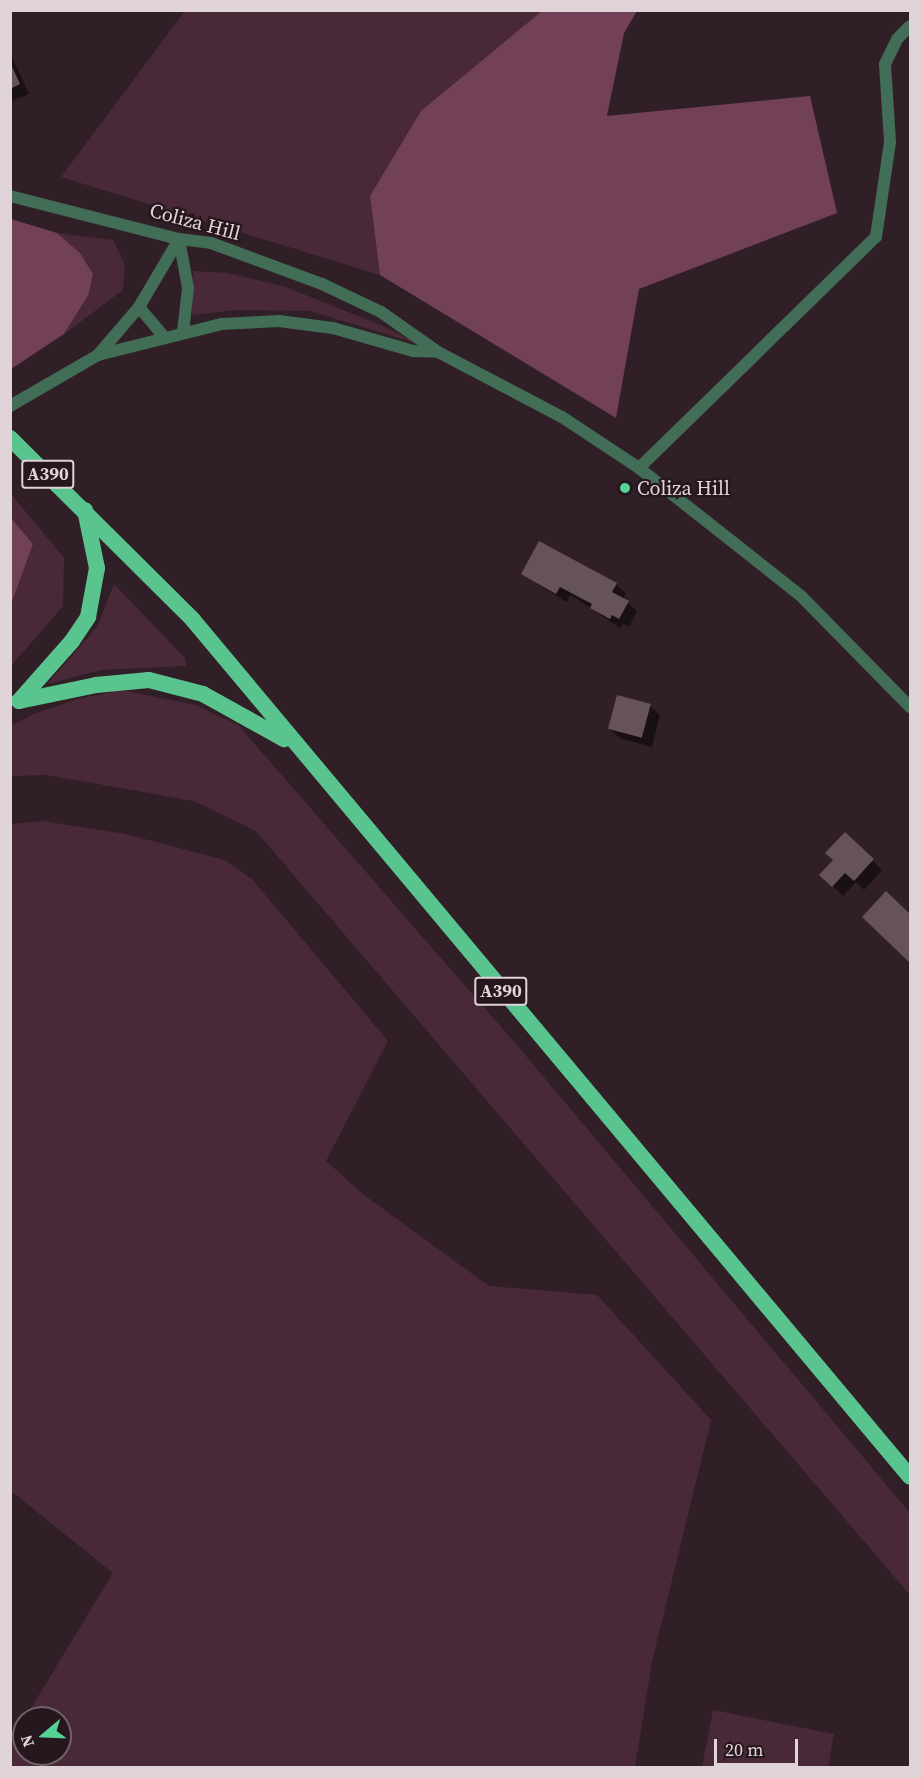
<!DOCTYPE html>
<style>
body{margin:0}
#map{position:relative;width:921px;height:1778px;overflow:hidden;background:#301f26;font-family:"Source Serif 4",serif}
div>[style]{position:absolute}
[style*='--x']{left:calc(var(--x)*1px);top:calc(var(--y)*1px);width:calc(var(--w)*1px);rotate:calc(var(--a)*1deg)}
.green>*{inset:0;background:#492938}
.forest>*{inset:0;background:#724057}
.shadow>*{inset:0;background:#0007}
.building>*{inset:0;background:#66525a;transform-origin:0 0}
.service>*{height:12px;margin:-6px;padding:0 6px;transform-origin:6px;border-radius:6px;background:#426d56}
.tertiary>*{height:12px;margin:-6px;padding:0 6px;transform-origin:6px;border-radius:6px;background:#426d56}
.trunk>*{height:16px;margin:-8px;padding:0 8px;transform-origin:8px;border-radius:8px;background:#5ac48f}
.dots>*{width:16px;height:16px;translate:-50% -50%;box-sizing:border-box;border:3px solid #26161d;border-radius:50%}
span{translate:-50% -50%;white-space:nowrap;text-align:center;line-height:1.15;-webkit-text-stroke:4.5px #26161d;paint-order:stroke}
.shield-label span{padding:2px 4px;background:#26161d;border:2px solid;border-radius:4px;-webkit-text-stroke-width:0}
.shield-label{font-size:18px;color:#e0d4d8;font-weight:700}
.street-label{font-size:20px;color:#e0d4d8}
.poi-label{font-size:20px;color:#e0d4d8}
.left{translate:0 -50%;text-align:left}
.frame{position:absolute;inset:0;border:12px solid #e0d4d8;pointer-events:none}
.north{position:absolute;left:12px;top:1706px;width:60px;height:60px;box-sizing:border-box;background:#26161d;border:2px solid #706268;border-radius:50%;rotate:251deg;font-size:16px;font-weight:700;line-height:24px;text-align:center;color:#e0d4d8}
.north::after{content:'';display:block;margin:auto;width:21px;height:27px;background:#53d396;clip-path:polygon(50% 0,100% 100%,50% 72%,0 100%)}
.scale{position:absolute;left:714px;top:1739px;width:84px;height:27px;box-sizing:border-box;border:3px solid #e0d4d8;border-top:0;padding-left:8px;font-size:18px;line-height:21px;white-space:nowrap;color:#e0d4d8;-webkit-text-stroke:4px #26161d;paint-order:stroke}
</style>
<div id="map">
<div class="green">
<div style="clip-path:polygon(185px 11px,542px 11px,370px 196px,380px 275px,61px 177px)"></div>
<div style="clip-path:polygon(57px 233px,113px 240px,125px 265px,123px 290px,64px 334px,88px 297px,80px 253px)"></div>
<div style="clip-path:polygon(193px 271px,227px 273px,283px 286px,383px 326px,418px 344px,310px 311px,236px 310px,192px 315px)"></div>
<div style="clip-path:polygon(11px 494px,64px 558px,63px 606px,11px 666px,10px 604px,33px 544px,11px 518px)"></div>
<div style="clip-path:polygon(114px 584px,185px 658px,186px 666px,101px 670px,47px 684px,97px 627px)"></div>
<div style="clip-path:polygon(121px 690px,195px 705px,238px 725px,521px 1050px,910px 1513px,910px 1595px,256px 831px,194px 801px,47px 775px,11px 776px,10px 727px,31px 715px,78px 699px)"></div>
<div style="clip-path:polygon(43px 821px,126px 834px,224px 860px,252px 879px,388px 1041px,326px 1161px,364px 1195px,489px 1286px,597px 1295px,711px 1420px,652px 1662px,635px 1767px,11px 1767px,11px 1745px,24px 1719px,24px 1754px,60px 1754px,60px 1718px,25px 1718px,113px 1573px,11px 1491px,10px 824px)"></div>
<div style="clip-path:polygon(713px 1710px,834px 1734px,828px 1767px,702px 1767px)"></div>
</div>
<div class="forest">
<div style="clip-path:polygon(637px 11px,624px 33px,607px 116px,810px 96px,837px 213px,639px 289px,616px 418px,380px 275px,370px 196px,421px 111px,542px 11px)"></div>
<div style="clip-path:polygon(11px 219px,57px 233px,80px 253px,93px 274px,88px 296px,64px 334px,11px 369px)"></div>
<div style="clip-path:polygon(11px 518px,33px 544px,11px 604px)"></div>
</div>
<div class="shadow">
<div style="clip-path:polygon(10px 52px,29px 94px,10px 102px)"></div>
<div style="clip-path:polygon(523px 574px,616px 584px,626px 594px,623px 599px,637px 611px,629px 627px,623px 624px,620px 628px,571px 595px,566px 602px)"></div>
<div style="clip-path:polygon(650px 706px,660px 715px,652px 747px,619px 738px,609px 728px)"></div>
<div style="clip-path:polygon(845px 834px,882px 870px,864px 890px,856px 882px,843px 896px,821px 875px,835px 860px)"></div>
<div style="clip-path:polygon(886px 893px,910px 916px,910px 962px,864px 917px)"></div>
</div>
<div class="building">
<div style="clip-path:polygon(10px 62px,20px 84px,10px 89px)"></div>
<div style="clip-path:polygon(539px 541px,617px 583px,612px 592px,629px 601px,619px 619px,612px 615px,610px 619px,590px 608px,592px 604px,560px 587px,556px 594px,521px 574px)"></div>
<div style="left:617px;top:695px;width:35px;height:35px;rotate:15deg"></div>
<div style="clip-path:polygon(845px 832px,874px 859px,854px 881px,845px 873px,832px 887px,819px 875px,833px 860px,825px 853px)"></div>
<div style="clip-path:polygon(886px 891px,910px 914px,910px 963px,862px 917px)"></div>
</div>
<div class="service">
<div style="--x:639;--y:468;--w:331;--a:-44.3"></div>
<div style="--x:876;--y:237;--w:96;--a:-81.6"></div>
<div style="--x:890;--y:142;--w:78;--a:-93.7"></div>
<div style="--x:885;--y:64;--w:28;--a:-64"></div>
<div style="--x:897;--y:39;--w:18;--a:-45"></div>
</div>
<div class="tertiary">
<div style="--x:10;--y:196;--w:174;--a:14.3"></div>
<div style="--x:179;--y:239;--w:32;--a:7"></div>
<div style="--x:211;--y:243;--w:118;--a:20.3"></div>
<div style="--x:322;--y:284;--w:65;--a:25.4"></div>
<div style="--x:381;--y:312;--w:70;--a:35.1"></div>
<div style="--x:438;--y:352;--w:140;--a:27.7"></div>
<div style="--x:562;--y:417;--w:92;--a:33.5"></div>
<div style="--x:639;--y:468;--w:206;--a:38.3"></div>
<div style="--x:801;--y:596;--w:156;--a:45.5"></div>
<div style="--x:179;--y:239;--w:50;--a:79.6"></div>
<div style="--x:188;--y:288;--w:44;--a:96.5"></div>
<div style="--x:139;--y:307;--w:39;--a:50"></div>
<div style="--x:98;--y:355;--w:127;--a:-14.1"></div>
<div style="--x:221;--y:324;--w:58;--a:-3"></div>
<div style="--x:279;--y:321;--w:54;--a:7.4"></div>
<div style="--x:333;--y:328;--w:83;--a:16"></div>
<div style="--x:413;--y:351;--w:25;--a:2"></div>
<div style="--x:10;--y:406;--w:102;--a:-30.1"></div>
<div style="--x:98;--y:355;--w:63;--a:-49.5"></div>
<div style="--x:139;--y:307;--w:79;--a:-59.5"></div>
</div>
<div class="trunk">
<div style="--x:10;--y:438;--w:258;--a:44.8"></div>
<div style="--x:193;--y:620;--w:1117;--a:50.08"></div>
<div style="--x:19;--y:701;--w:79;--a:-11.7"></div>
<div style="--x:96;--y:685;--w:53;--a:-5.4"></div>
<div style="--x:149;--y:680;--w:56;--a:14.5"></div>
<div style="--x:203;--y:694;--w:93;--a:29.1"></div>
<div style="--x:19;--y:701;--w:80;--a:-48.5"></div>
<div style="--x:72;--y:641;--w:29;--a:-56"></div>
<div style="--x:88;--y:617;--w:50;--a:-79.6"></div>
<div style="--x:97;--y:568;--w:59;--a:-101.7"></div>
</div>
<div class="dots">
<div style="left:625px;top:488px;background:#53d396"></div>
</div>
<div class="shield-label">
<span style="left:48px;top:474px">A390</span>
<span style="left:501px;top:991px">A390</span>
</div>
<div class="street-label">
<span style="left:195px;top:222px;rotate:15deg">Coliza Hill</span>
</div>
<div class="poi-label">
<span class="left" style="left:637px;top:488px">Coliza Hill</span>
</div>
<div class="frame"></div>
<div class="north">N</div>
<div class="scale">20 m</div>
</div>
